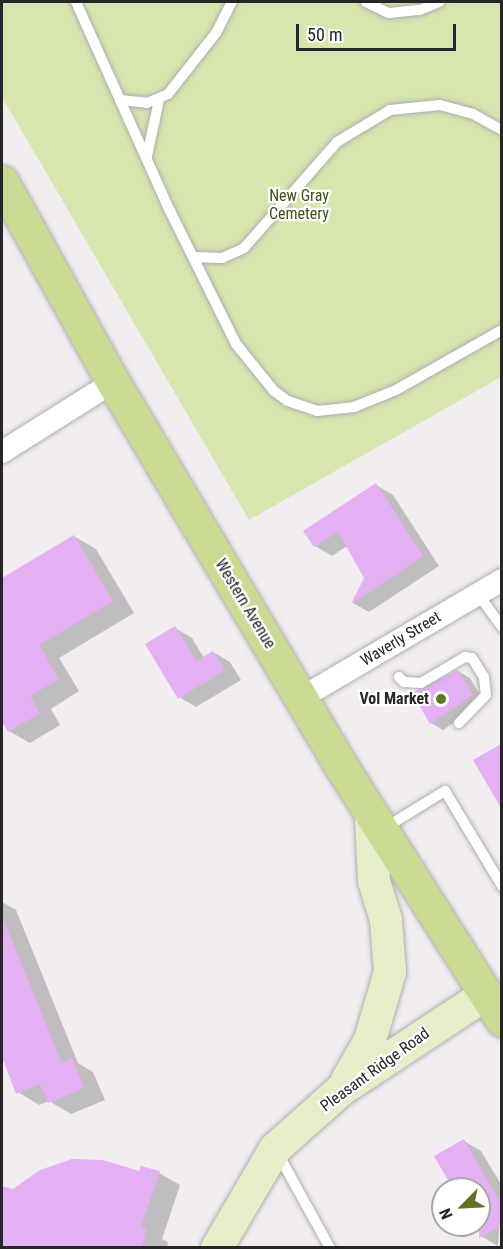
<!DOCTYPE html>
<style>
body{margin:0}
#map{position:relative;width:503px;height:1249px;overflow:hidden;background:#f1edf1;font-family:"Roboto Condensed",sans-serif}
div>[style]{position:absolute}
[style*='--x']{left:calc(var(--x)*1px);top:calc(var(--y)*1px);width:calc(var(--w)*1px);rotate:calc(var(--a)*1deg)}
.green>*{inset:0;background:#d6e6ae}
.shadow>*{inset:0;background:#0003}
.building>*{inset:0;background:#e4b0f3}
.roads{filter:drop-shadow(0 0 2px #b0adb0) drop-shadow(0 0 2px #b0adb0)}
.lane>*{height:10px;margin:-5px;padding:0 5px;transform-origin:5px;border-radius:5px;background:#fff}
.street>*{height:22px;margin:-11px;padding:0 11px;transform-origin:11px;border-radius:11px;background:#fff}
.secondary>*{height:32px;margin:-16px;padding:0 16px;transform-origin:16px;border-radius:16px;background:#e5edc9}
.primary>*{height:33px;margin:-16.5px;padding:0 16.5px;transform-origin:16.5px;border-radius:16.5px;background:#cada92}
.dots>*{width:16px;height:16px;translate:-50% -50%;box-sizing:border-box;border:3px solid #fff;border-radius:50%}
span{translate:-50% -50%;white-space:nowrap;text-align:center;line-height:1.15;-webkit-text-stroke:4.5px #fff;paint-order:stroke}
.park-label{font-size:16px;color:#424f15}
.street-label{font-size:16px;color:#262527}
.poi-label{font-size:16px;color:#262527;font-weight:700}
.right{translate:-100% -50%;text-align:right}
.frame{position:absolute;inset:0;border:3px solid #262527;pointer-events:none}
.north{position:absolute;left:431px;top:1177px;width:60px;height:60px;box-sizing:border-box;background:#fff;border:2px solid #a8a8a9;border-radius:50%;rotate:246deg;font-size:16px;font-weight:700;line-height:24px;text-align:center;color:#262527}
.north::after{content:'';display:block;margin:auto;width:21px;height:27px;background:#627422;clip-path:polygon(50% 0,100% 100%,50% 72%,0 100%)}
.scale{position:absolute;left:296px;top:24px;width:160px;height:27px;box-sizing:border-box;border:3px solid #262527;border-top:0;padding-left:8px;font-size:18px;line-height:21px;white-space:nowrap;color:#262527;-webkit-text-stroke:4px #fff;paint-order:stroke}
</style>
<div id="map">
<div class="green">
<div style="clip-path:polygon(2px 2px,501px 2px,501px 377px,249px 520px,2px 97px)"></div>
</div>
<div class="shadow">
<div style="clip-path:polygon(376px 485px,393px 495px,439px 566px,369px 612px,353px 603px,366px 578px,347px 546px,332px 556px,315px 546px)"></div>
<div style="clip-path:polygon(74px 536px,96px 549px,134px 613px,59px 658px,79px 691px,51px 709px,60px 725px,30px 743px,9px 731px,2px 718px,2px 579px)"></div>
<div style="clip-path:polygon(175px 628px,192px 638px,204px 658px,213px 652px,230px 662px,241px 680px,196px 707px,179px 697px)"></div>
<div style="clip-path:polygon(458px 671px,470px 678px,484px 702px,443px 730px,431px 723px,414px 693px)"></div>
<div style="clip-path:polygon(502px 745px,502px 805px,475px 761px)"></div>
<div style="clip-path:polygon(2px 902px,16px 910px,78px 1063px,93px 1072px,105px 1100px,71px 1114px,49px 1101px,39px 1105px,18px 1092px,2px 1053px)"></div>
<div style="clip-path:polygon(464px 1141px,481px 1151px,502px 1186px,498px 1246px,481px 1236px,475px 1225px,479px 1225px,479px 1189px,455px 1189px)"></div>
<div style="clip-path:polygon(140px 1173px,159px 1173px,180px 1185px,162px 1239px,168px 1242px,167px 1248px,2px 1248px,2px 1188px,13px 1191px)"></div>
</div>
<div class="building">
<div style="clip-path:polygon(376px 483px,423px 556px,351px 604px,364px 578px,338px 532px,314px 547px,303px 531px)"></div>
<div style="clip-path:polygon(74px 535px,113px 601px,39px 645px,59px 679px,30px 696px,40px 713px,8px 732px,2px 721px,2px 578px)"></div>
<div style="clip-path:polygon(175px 626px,196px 661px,213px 651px,225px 670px,178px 699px,145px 644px)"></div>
<div style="clip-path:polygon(458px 670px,473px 695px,430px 724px,412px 693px)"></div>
<div style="clip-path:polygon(501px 744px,501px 808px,473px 760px)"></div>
<div style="clip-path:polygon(2px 916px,62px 1063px,72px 1058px,84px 1088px,48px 1103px,40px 1084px,16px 1094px,2px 1057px)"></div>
<div style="clip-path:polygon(464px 1139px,501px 1204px,501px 1225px,479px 1238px,479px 1189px,453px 1189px,434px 1156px)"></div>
<div style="clip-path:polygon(72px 1159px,103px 1160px,139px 1171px,141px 1166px,160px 1171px,141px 1226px,147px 1229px,142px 1248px,2px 1248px,2px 1186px,13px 1189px,40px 1170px)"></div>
</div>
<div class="roads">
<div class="lane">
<div style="--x:76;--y:2;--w:229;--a:65.8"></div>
<div style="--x:170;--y:211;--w:148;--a:63.6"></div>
<div style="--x:236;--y:344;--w:60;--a:51"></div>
<div style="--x:274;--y:391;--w:17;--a:36"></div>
<div style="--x:288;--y:401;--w:31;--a:19"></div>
<div style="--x:317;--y:411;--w:37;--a:-6"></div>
<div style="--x:354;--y:407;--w:45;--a:-22"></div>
<div style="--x:396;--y:390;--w:122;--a:-29.5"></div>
<div style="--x:366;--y:2;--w:25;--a:26"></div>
<div style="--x:389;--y:13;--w:31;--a:-6"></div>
<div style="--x:420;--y:10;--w:21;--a:-23"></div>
<div style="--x:120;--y:100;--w:27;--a:6"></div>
<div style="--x:147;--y:103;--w:23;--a:-23"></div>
<div style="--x:168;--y:94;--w:78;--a:-51.8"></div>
<div style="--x:216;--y:33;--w:35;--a:-63"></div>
<div style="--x:147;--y:156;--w:57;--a:-77.9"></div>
<div style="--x:194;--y:257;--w:28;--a:2"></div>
<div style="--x:222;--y:258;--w:24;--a:-24"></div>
<div style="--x:244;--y:248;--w:141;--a:-48.7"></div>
<div style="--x:337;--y:142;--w:62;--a:-31.1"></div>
<div style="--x:390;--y:110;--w:50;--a:-5.7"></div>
<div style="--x:440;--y:105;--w:34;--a:15"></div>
<div style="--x:473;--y:114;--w:33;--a:29"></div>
<div style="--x:478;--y:594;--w:41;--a:54"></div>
<div style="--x:399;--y:677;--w:7;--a:45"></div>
<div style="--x:404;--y:682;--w:17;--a:3"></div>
<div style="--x:421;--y:683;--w:51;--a:-30.6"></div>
<div style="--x:465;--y:657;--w:7;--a:8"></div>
<div style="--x:472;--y:658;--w:22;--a:58"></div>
<div style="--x:484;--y:677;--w:18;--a:84"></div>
<div style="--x:486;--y:695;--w:39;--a:134"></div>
<div style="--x:383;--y:829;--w:73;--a:-31.5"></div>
<div style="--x:445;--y:791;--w:111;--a:59"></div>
<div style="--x:277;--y:1152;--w:110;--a:61.1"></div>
</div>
<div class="street">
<div style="--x:2;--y:452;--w:131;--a:-32.2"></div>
<div style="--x:301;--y:698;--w:233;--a:-30.4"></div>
</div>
<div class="secondary">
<div style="--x:347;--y:1080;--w:46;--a:-60.1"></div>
<div style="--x:370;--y:1040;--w:71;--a:-73.6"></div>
<div style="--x:390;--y:972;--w:52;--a:-94.4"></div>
<div style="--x:386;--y:920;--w:41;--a:-107.1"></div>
<div style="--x:374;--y:881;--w:64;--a:-92.7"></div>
<div style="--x:217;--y:1248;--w:115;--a:-59.6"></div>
<div style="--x:275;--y:1149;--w:89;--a:-41.8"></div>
<div style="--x:341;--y:1090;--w:173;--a:-33.4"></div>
</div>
<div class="primary">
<div style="--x:2;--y:182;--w:229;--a:61"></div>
<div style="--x:113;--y:382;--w:447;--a:59.3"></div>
<div style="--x:341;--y:766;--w:301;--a:57.6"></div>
</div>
</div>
<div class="dots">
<div style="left:441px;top:699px;background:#627422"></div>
</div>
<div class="park-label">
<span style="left:299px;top:205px">New Gray<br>Cemetery</span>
</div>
<div class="street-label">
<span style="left:245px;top:604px;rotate:59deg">Western Avenue</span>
<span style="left:401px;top:639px;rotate:-31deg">Waverly Street</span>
<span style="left:375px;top:1070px;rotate:-36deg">Pleasant Ridge Road</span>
</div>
<div class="poi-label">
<span class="right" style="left:429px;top:699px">Vol Market</span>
</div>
<div class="frame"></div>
<div class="north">N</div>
<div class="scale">50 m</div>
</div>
